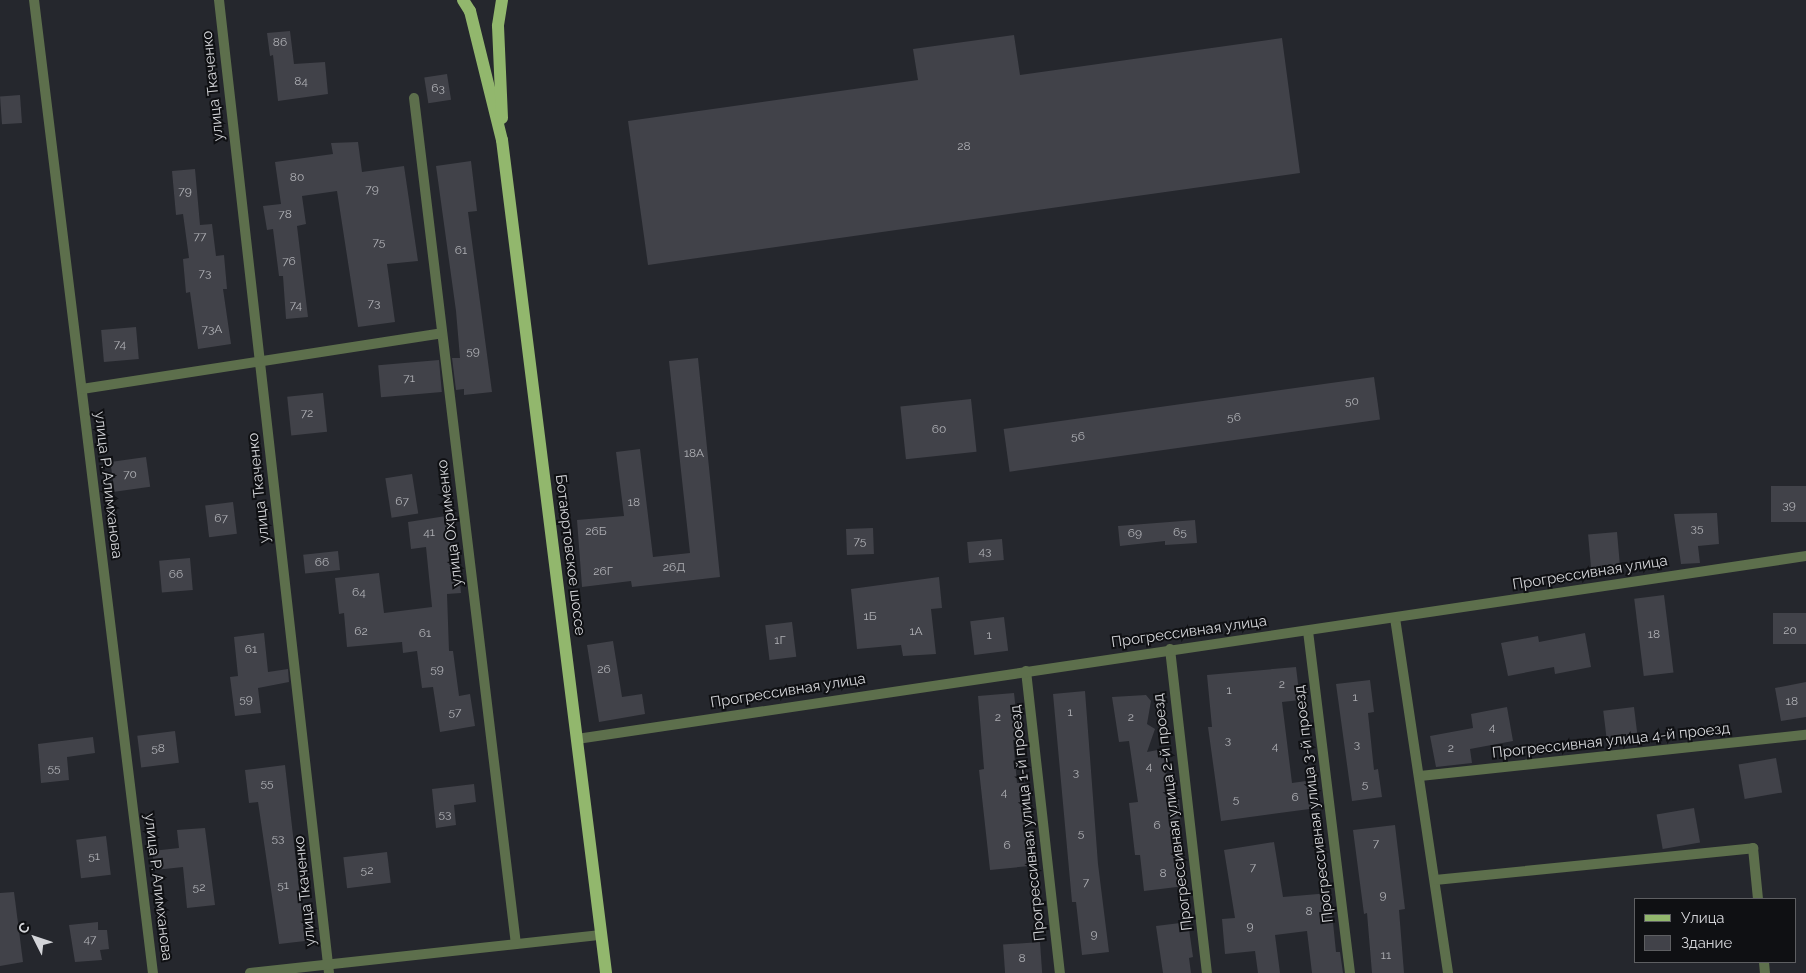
<!DOCTYPE html>
<meta charset="utf-8">
<style>
body{margin:0}
#map{position:relative;width:1806px;height:973px;overflow:hidden;background:#25272d;font-family:Raleway,sans-serif}
div>[style]{position:absolute}
[style*='--x']{left:calc(var(--x)*1px);top:calc(var(--y)*1px);width:calc(var(--w)*1px);rotate:calc(var(--a)*1deg)}
.building>*{inset:0;background:#414249;transform-origin:0 0}
.minor>*{height:10px;margin:-5px;padding:0 5px;transform-origin:5px;border-radius:5px;background:#5d6f4c}
.primary>*{height:12px;margin:-6px;padding:0 6px;transform-origin:6px;border-radius:6px;background:#92b76d}
span{translate:-50% -50%;white-space:nowrap;text-align:center;line-height:1.15;-webkit-text-stroke:4px #0f1013;paint-order:stroke}
.number-label{font-size:12px;color:#afb0b5}
.number-label span{-webkit-text-stroke-width:0}
.street-label{font-size:15px;color:#d4d5d9}
.legend{position:absolute;left:1634px;top:898px;width:162px;height:65px;box-sizing:border-box;background:#0f1013;border:1px solid #5e5f62;margin:0;padding:6px 9px;list-style:none;font-size:15px;color:#d4d5d9}
.legend li{display:flex;align-items:center;gap:10px;height:25px}
.legend b{width:25px;border:1px solid #5e5f62}
.north{position:absolute;left:10px;top:913px;width:50px;height:50px;-webkit-text-stroke:4px #0f1013;paint-order:stroke;rotate:311deg;font-size:14px;font-weight:700;line-height:20px;text-align:center;color:#d4d5d9}
.north::after{content:'';display:block;margin:auto;width:18px;height:22px;background:#d4d5d9;clip-path:polygon(50% 0,100% 100%,50% 72%,0 100%)}
</style>
<div id="map">
<div class="building">
<div style="clip-path:polygon(290px 31px,294px 64px,325px 62px,328px 94px,278px 101px,273px 55px,270px 56px,267px 33px)"></div>
<div style="clip-path:polygon(1014px 35px,1020px 75px,1282px 38px,1300px 173px,648px 265px,628px 121px,918px 80px,913px 49px)"></div>
<div style="left:447px;top:74px;width:26px;height:23px;rotate:81deg"></div>
<div style="left:20px;top:95px;width:28px;height:20px;rotate:86deg"></div>
<div style="clip-path:polygon(358px 142px,362px 172px,404px 166px,418px 261px,387px 264px,395px 322px,358px 327px,337px 191px,302px 196px,306px 224px,297px 226px,308px 317px,286px 319px,283px 276px,279px 276px,273px 229px,267px 230px,263px 206px,281px 204px,275px 162px,333px 154px,331px 143px)"></div>
<div style="clip-path:polygon(471px 161px,477px 211px,468px 212px,492px 392px,464px 395px,464px 389px,456px 390px,452px 358px,460px 358px,456px 311px,436px 166px)"></div>
<div style="clip-path:polygon(195px 169px,200px 225px,212px 224px,216px 256px,224px 255px,227px 289px,223px 289px,231px 344px,198px 349px,190px 292px,186px 293px,183px 259px,189px 258px,183px 214px,176px 215px,172px 171px)"></div>
<div style="left:136px;top:327px;width:32px;height:35px;rotate:85deg"></div>
<div style="clip-path:polygon(698px 358px,720px 577px,632px 587px,631px 581px,582px 587px,577px 520px,624px 516px,616px 452px,640px 449px,653px 557px,690px 553px,669px 361px)"></div>
<div style="left:439px;top:360px;width:32px;height:61px;rotate:85deg"></div>
<div style="left:1374px;top:377px;width:43px;height:374px;rotate:82deg"></div>
<div style="left:323px;top:393px;width:39px;height:36px;rotate:84deg"></div>
<div style="left:971px;top:399px;width:53px;height:71px;rotate:84deg"></div>
<div style="left:146px;top:457px;width:30px;height:36px;rotate:82deg"></div>
<div style="left:412px;top:474px;width:40px;height:27px;rotate:81deg"></div>
<div style="left:1806px;top:486px;width:36px;height:35px;rotate:90deg"></div>
<div style="left:233px;top:502px;width:32px;height:28px;rotate:83deg"></div>
<div style="clip-path:polygon(1717px 513px,1719px 544px,1698px 546px,1700px 563px,1681px 564px,1674px 514px)"></div>
<div style="clip-path:polygon(446px 516px,453px 565px,458px 565px,461px 593px,447px 594px,449px 651px,453px 651px,459px 696px,470px 694px,475px 726px,440px 732px,433px 687px,422px 688px,417px 651px,403px 653px,402px 642px,347px 647px,344px 613px,339px 614px,335px 578px,379px 573px,384px 613px,432px 607px,426px 547px,411px 549px,408px 522px)"></div>
<div style="clip-path:polygon(1195px 520px,1197px 543px,1165px 545px,1165px 541px,1120px 546px,1118px 526px)"></div>
<div style="left:873px;top:528px;width:26px;height:27px;rotate:88deg"></div>
<div style="left:1617px;top:532px;width:42px;height:29px;rotate:85deg"></div>
<div style="left:1002px;top:539px;width:21px;height:35px;rotate:85deg"></div>
<div style="left:338px;top:551px;width:19px;height:35px;rotate:84deg"></div>
<div style="left:190px;top:558px;width:32px;height:31px;rotate:85deg"></div>
<div style="clip-path:polygon(939px 577px,942px 608px,931px 609px,936px 654px,903px 656px,901px 645px,857px 649px,851px 589px)"></div>
<div style="left:1664px;top:595px;width:78px;height:30px;rotate:83deg"></div>
<div style="left:1806px;top:613px;width:31px;height:33px;rotate:90deg"></div>
<div style="left:1004px;top:617px;width:34px;height:34px;rotate:83deg"></div>
<div style="left:792px;top:622px;width:35px;height:27px;rotate:83deg"></div>
<div style="clip-path:polygon(264px 633px,268px 672px,288px 669px,289px 682px,258px 688px,261px 713px,235px 716px,230px 677px,238px 676px,234px 637px)"></div>
<div style="clip-path:polygon(1585px 633px,1591px 667px,1555px 674px,1554px 667px,1508px 676px,1501px 643px,1538px 636px,1539px 642px)"></div>
<div style="clip-path:polygon(613px 641px,622px 697px,642px 694px,645px 714px,599px 722px,587px 645px)"></div>
<div style="clip-path:polygon(1296px 667px,1300px 700px,1282px 702px,1292px 783px,1313px 780px,1317px 808px,1221px 821px,1208px 727px,1212px 727px,1207px 675px)"></div>
<div style="clip-path:polygon(1370px 680px,1374px 712px,1368px 713px,1374px 770px,1378px 769px,1382px 797px,1352px 801px,1336px 684px)"></div>
<div style="clip-path:polygon(1806px 682px,1806px 717px,1781px 721px,1775px 688px)"></div>
<div style="clip-path:polygon(1085px 691px,1098px 864px,1109px 952px,1082px 955px,1076px 902px,1072px 902px,1053px 694px)"></div>
<div style="clip-path:polygon(1014px 693px,1019px 739px,1013px 740px,1017px 783px,1027px 783px,1028px 803px,1023px 803px,1029px 866px,990px 870px,979px 770px,984px 769px,978px 696px)"></div>
<div style="clip-path:polygon(1146px 695px,1151px 701px,1147px 724px,1155px 729px,1147px 752px,1163px 749px,1170px 799px,1179px 798px,1185px 886px,1144px 891px,1140px 855px,1135px 855px,1129px 803px,1138px 802px,1129px 741px,1119px 742px,1112px 697px)"></div>
<div style="clip-path:polygon(1507px 707px,1513px 741px,1470px 749px,1472px 763px,1436px 767px,1430px 736px,1473px 728px,1471px 714px)"></div>
<div style="left:1634px;top:707px;width:35px;height:31px;rotate:83deg"></div>
<div style="left:175px;top:731px;width:32px;height:38px;rotate:83deg"></div>
<div style="clip-path:polygon(93px 737px,95px 753px,67px 757px,69px 780px,41px 783px,38px 744px)"></div>
<div style="left:1776px;top:758px;width:35px;height:38px;rotate:80deg"></div>
<div style="clip-path:polygon(285px 765px,305px 941px,279px 944px,258px 802px,249px 803px,245px 770px)"></div>
<div style="clip-path:polygon(474px 784px,476px 802px,454px 805px,456px 825px,436px 828px,432px 789px)"></div>
<div style="left:1694px;top:808px;width:35px;height:38px;rotate:80deg"></div>
<div style="clip-path:polygon(1395px 825px,1405px 909px,1399px 910px,1404px 973px,1372px 973px,1367px 913px,1364px 914px,1353px 830px)"></div>
<div style="clip-path:polygon(205px 828px,215px 905px,187px 908px,183px 867px,155px 870px,152px 851px,179px 848px,177px 830px)"></div>
<div style="left:106px;top:836px;width:39px;height:30px;rotate:83deg"></div>
<div style="clip-path:polygon(1274px 842px,1283px 897px,1330px 893px,1336px 952px,1340px 952px,1343px 973px,1312px 973px,1307px 931px,1275px 935px,1280px 973px,1258px 973px,1255px 951px,1225px 954px,1222px 919px,1235px 918px,1224px 850px)"></div>
<div style="left:387px;top:852px;width:31px;height:44px;rotate:83deg"></div>
<div style="clip-path:polygon(14px 892px,23px 962px,0 966px,0 893px)"></div>
<div style="clip-path:polygon(98px 922px,98px 930px,107px 930px,109px 949px,100px 950px,102px 960px,75px 962px,69px 925px)"></div>
<div style="clip-path:polygon(1188px 922px,1193px 957px,1189px 958px,1191px 973px,1163px 973px,1156px 926px)"></div>
<div style="left:1040px;top:942px;width:31px;height:37px;rotate:86deg"></div>
</div>
<div class="minor">
<div style="--x:34;--y:0;--w:980;--a:83.03"></div>
<div style="--x:219;--y:0;--w:979;--a:83.55"></div>
<div style="--x:414;--y:98;--w:852;--a:83.13"></div>
<div style="--x:82;--y:389;--w:364;--a:-8.8"></div>
<div style="--x:1395;--y:618;--w:359;--a:81.5"></div>
<div style="--x:1308;--y:631;--w:345;--a:83"></div>
<div style="--x:1170;--y:649;--w:326;--a:83.5"></div>
<div style="--x:1026;--y:671;--w:304;--a:83.6"></div>
<div style="--x:577;--y:739;--w:1243;--a:-8.47"></div>
<div style="--x:1420;--y:776;--w:388;--a:-6.1"></div>
<div style="--x:1435;--y:880;--w:320;--a:-5.7"></div>
<div style="--x:1753;--y:848;--w:51;--a:84.4"></div>
<div style="--x:1764;--y:962;--w:11;--a:85"></div>
<div style="--x:250;--y:973;--w:353;--a:-6.2"></div>
</div>
<div class="primary">
<div style="--x:463;--y:0;--w:13;--a:58"></div>
<div style="--x:470;--y:11;--w:133;--a:76.1"></div>
<div style="--x:502;--y:140;--w:839;--a:82.88"></div>
<div style="--x:502;--y:0;--w:26;--a:99"></div>
<div style="--x:498;--y:26;--w:92;--a:87.5"></div>
</div>
<div class="number-label">
<span style="left:280px;top:43px">86</span>
<span style="left:301px;top:82px">84</span>
<span style="left:438px;top:89px">63</span>
<span style="left:964px;top:147px">28</span>
<span style="left:297px;top:178px">80</span>
<span style="left:372px;top:190px">79</span>
<span style="left:185px;top:192px">79</span>
<span style="left:285px;top:215px">78</span>
<span style="left:200px;top:237px">77</span>
<span style="left:379px;top:243px">75</span>
<span style="left:461px;top:251px">61</span>
<span style="left:289px;top:262px">76</span>
<span style="left:205px;top:274px">73</span>
<span style="left:374px;top:304px">73</span>
<span style="left:296px;top:306px">74</span>
<span style="left:212px;top:330px">73А</span>
<span style="left:120px;top:345px">74</span>
<span style="left:473px;top:352px">59</span>
<span style="left:409px;top:379px">71</span>
<span style="left:1352px;top:402px">50</span>
<span style="left:307px;top:414px">72</span>
<span style="left:1234px;top:418px">56</span>
<span style="left:939px;top:430px">60</span>
<span style="left:1078px;top:437px">56</span>
<span style="left:694px;top:454px">18А</span>
<span style="left:130px;top:475px">70</span>
<span style="left:402px;top:502px">67</span>
<span style="left:634px;top:503px">18</span>
<span style="left:1789px;top:506px">39</span>
<span style="left:221px;top:519px">67</span>
<span style="left:1697px;top:529px">35</span>
<span style="left:596px;top:532px">26Б</span>
<span style="left:429px;top:533px">41</span>
<span style="left:1180px;top:533px">65</span>
<span style="left:1135px;top:534px">69</span>
<span style="left:860px;top:542px">75</span>
<span style="left:985px;top:552px">43</span>
<span style="left:322px;top:563px">66</span>
<span style="left:674px;top:568px">26Д</span>
<span style="left:603px;top:572px">26Г</span>
<span style="left:176px;top:575px">66</span>
<span style="left:359px;top:593px">64</span>
<span style="left:870px;top:617px">1Б</span>
<span style="left:1790px;top:631px">20</span>
<span style="left:361px;top:632px">62</span>
<span style="left:916px;top:632px">1А</span>
<span style="left:425px;top:634px">61</span>
<span style="left:1654px;top:635px">18</span>
<span style="left:989px;top:636px">1</span>
<span style="left:780px;top:641px">1Г</span>
<span style="left:251px;top:650px">61</span>
<span style="left:437px;top:670px">59</span>
<span style="left:604px;top:670px">26</span>
<span style="left:1282px;top:685px">2</span>
<span style="left:1229px;top:691px">1</span>
<span style="left:1355px;top:698px">1</span>
<span style="left:246px;top:700px">59</span>
<span style="left:1792px;top:702px">18</span>
<span style="left:455px;top:713px">57</span>
<span style="left:1070px;top:713px">1</span>
<span style="left:998px;top:718px">2</span>
<span style="left:1131px;top:718px">2</span>
<span style="left:1492px;top:728px">4</span>
<span style="left:1228px;top:741px">3</span>
<span style="left:1357px;top:745px">3</span>
<span style="left:1275px;top:747px">4</span>
<span style="left:158px;top:749px">58</span>
<span style="left:1451px;top:749px">2</span>
<span style="left:1149px;top:767px">4</span>
<span style="left:54px;top:769px">55</span>
<span style="left:1076px;top:773px">3</span>
<span style="left:267px;top:784px">55</span>
<span style="left:1365px;top:785px">5</span>
<span style="left:1004px;top:793px">4</span>
<span style="left:1295px;top:798px">6</span>
<span style="left:1236px;top:800px">5</span>
<span style="left:445px;top:815px">53</span>
<span style="left:1157px;top:826px">6</span>
<span style="left:1081px;top:834px">5</span>
<span style="left:278px;top:839px">53</span>
<span style="left:1376px;top:844px">7</span>
<span style="left:1007px;top:846px">6</span>
<span style="left:94px;top:857px">51</span>
<span style="left:1253px;top:868px">7</span>
<span style="left:367px;top:871px">52</span>
<span style="left:1163px;top:874px">8</span>
<span style="left:1086px;top:883px">7</span>
<span style="left:283px;top:886px">51</span>
<span style="left:199px;top:888px">52</span>
<span style="left:1383px;top:896px">9</span>
<span style="left:1309px;top:912px">8</span>
<span style="left:1250px;top:927px">9</span>
<span style="left:1094px;top:935px">9</span>
<span style="left:90px;top:940px">47</span>
<span style="left:1386px;top:956px">11</span>
<span style="left:1022px;top:959px">8</span>
</div>
<div class="street-label">
<span style="left:213px;top:86px;rotate:-96deg">улица Ткаченко</span>
<span style="left:108px;top:485px;rotate:83deg">улица Р. Алимханова</span>
<span style="left:259px;top:488px;rotate:-96deg">улица Ткаченко</span>
<span style="left:450px;top:523px;rotate:-97deg">улица Охрименко</span>
<span style="left:570px;top:555px;rotate:83deg">Ботаюртовское шоссе</span>
<span style="left:1590px;top:573px;rotate:-9deg">Прогрессивная улица</span>
<span style="left:1189px;top:632px;rotate:-8deg">Прогрессивная улица</span>
<span style="left:788px;top:691px;rotate:-9deg">Прогрессивная улица</span>
<span style="left:1611px;top:741px;rotate:-6deg">Прогрессивная улица 4-й проезд</span>
<span style="left:1314px;top:804px;rotate:-97deg">Прогрессивная улица 3-й проезд</span>
<span style="left:1173px;top:812px;rotate:-97deg">Прогрессивная улица 2-й проезд</span>
<span style="left:1028px;top:823px;rotate:-96deg">Прогрессивная улица 1-й проезд</span>
<span style="left:158px;top:887px;rotate:83deg">улица Р. Алимханова</span>
<span style="left:305px;top:891px;rotate:-96deg">улица Ткаченко</span>
</div>
<ul class="legend">
<li><b style="height:6px;background:#92b76d"></b>Улица</li>
<li><b style="height:14px;background:#414249"></b>Здание</li>
</ul>
<div class="north">С</div>
</div>
